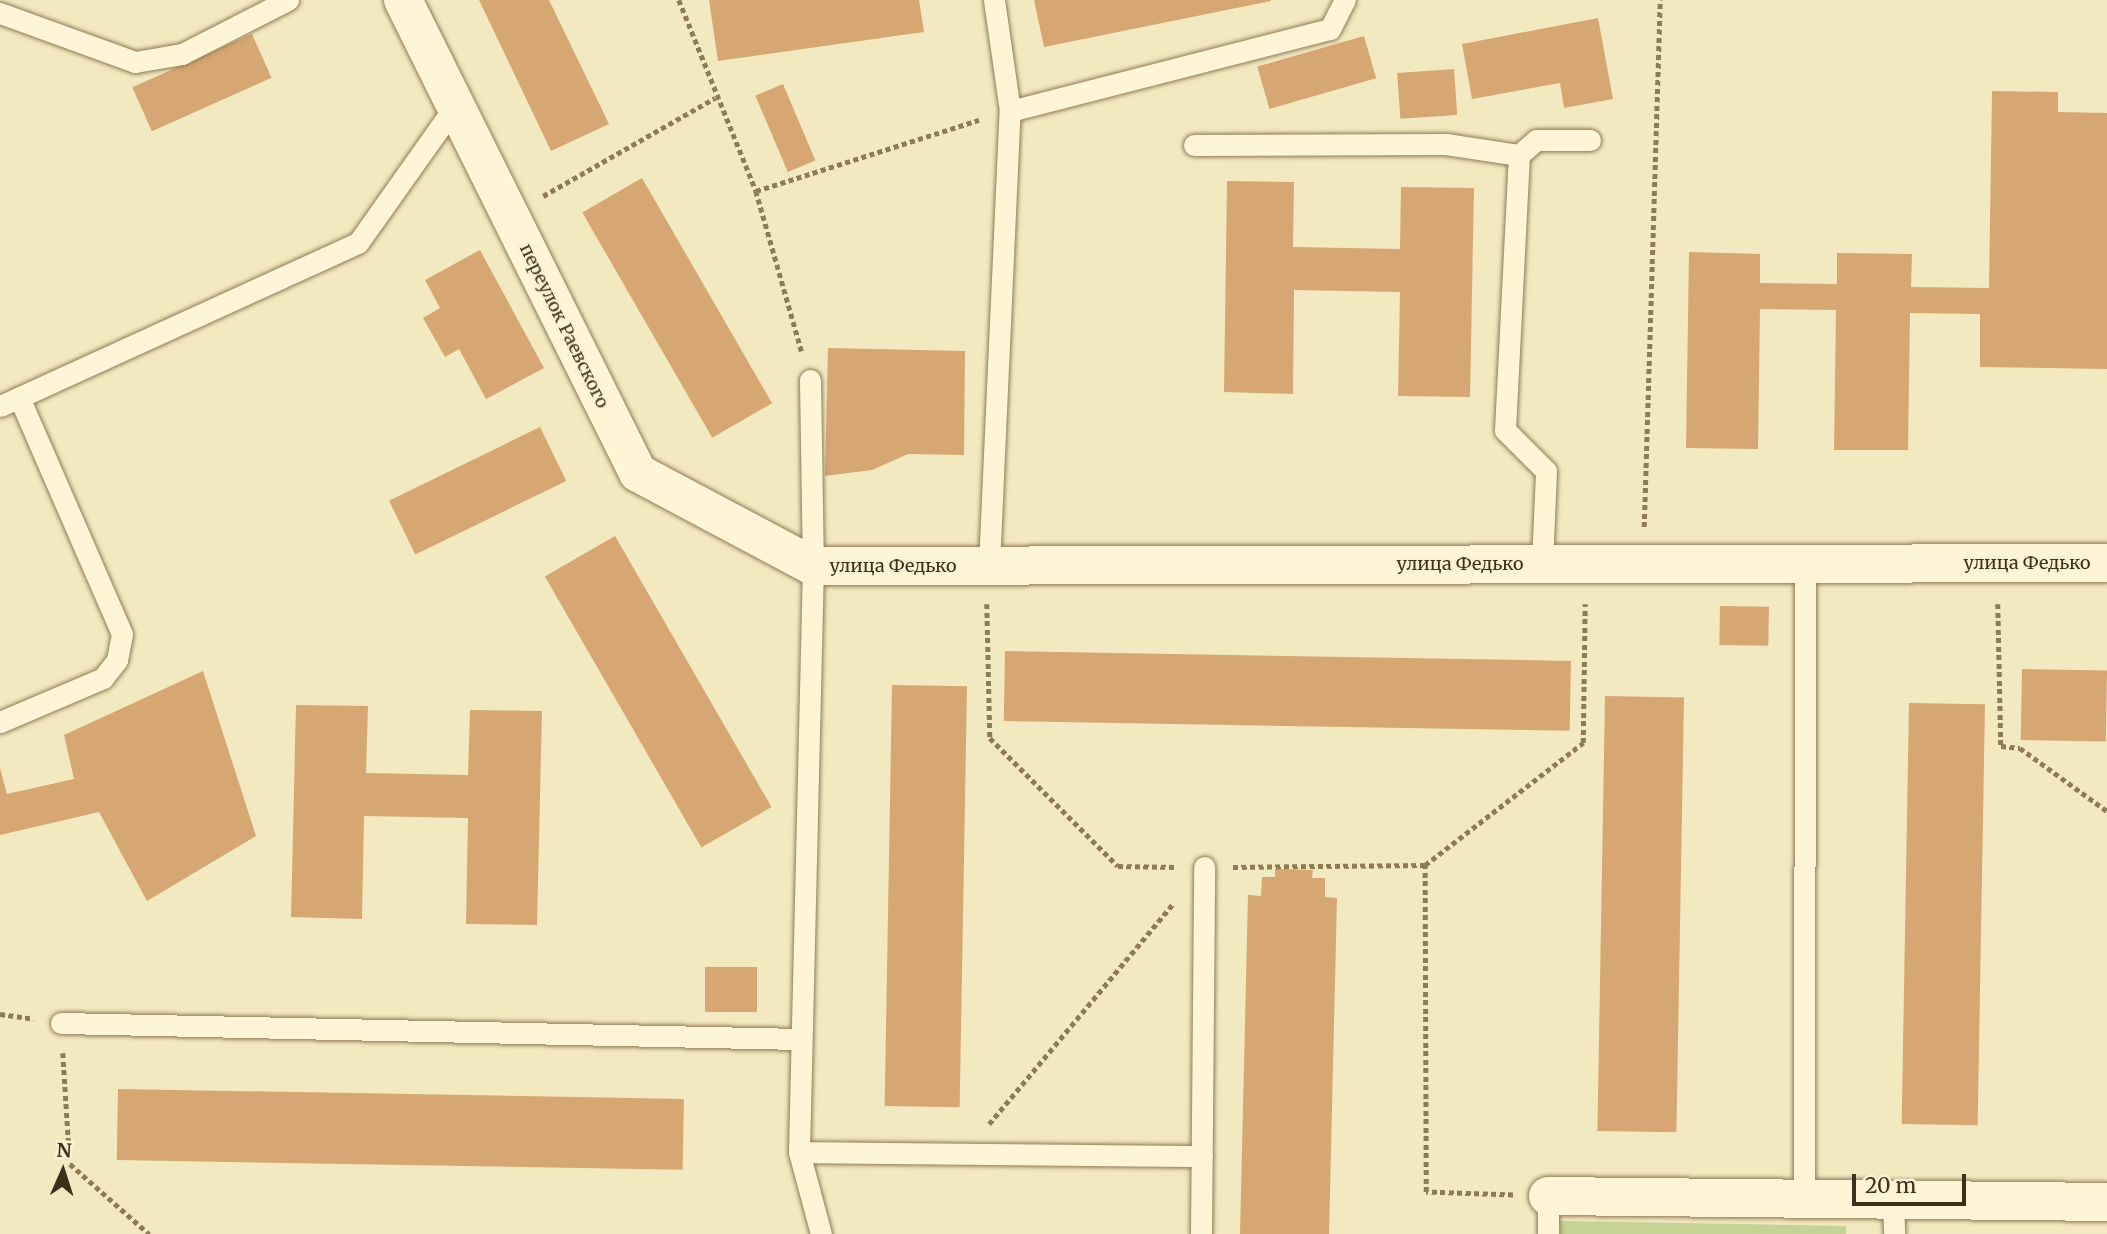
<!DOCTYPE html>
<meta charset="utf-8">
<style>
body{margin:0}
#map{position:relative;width:2107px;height:1234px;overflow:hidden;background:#f3e9c1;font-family:Merriweather,serif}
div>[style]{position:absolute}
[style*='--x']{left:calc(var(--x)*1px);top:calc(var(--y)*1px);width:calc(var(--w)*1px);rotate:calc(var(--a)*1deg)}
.green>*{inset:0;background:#c5d394}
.building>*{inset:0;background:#d6a673;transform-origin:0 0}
.path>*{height:4.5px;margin-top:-2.25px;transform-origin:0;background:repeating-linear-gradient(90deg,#8f7a56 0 5px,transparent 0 8.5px)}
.roads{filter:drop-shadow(0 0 2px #8f7a56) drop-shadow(0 0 2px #8f7a56)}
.service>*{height:21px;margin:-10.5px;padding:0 10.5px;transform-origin:10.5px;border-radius:10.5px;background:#fdf5d6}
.minor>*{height:38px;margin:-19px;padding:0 19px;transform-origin:19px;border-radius:19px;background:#fdf5d6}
span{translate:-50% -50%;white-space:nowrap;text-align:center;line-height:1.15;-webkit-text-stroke:5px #faf2d2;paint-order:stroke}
.street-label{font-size:18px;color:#3d301c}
.north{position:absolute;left:28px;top:1136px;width:70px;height:70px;-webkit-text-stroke:5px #faf2d2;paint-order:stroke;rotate:3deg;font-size:19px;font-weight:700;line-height:28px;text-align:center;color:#3d301c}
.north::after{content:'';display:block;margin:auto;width:24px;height:32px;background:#3d301c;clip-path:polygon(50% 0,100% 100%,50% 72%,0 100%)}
.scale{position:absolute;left:1852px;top:1174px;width:114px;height:32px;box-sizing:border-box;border:4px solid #3d301c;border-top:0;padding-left:9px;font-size:21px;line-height:24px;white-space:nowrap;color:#3d301c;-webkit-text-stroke:5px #faf2d2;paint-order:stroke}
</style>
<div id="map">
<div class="green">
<div style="clip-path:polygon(1560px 1221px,1846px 1226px,1846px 1234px,1560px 1234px)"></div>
</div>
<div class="building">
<div style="clip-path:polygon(479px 0,549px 0,609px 124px,551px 151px)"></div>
<div style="clip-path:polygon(709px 0,919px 0,924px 32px,718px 61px)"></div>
<div style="clip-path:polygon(1034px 0,1271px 0,1271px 1px,1044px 47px)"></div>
<div style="clip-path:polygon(1598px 18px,1613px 99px,1564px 108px,1560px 83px,1472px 99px,1462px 44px)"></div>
<div style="left:252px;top:34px;width:48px;height:131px;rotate:66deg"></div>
<div style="left:1364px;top:36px;width:44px;height:111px;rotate:74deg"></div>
<div style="left:1454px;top:69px;width:46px;height:57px;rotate:86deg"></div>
<div style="left:783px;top:84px;width:83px;height:30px;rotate:67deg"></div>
<div style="clip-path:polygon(1992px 91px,2058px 92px,2058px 112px,2107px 113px,2107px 369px,1980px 367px,1980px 314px,1910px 313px,1908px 450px,1834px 450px,1836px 310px,1760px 309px,1758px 449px,1686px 448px,1689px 252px,1760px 254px,1760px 283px,1837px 284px,1837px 253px,1912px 254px,1911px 287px,1989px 288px)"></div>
<div style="left:642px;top:178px;width:260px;height:69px;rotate:60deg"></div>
<div style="clip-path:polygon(1227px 181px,1294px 182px,1293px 247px,1400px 249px,1401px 187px,1474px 188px,1470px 397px,1398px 396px,1400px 292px,1294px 290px,1293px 394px,1224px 392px)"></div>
<div style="clip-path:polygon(480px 250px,544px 368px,486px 399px,459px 349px,445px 357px,423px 318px,440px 308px,425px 280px)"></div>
<div style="clip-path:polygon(828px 348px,965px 351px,964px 455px,908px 454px,872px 470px,825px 476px)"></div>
<div style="left:540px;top:427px;width:60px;height:168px;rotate:64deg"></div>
<div style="left:615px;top:536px;width:313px;height:81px;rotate:60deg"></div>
<div style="left:1720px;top:606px;width:49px;height:39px;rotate:1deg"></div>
<div style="left:1005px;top:651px;width:566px;height:70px;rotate:1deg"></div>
<div style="left:2022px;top:669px;width:85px;height:71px;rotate:1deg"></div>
<div style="clip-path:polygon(203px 671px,256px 836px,147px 901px,99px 812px,0 835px,0 768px,7px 794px,74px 779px,64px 735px)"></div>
<div style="left:892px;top:685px;width:75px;height:421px;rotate:1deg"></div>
<div style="left:1605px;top:696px;width:79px;height:435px;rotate:1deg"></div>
<div style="left:1909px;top:703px;width:76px;height:421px;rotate:1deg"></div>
<div style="clip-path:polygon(296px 705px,368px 706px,366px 773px,468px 775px,470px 710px,542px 711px,537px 925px,466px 924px,468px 818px,364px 816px,362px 919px,291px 917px)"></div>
<div style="clip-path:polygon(1275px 869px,1313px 870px,1312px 878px,1325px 878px,1325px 897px,1337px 898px,1329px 1234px,1240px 1234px,1248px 895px,1261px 896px,1262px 877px,1275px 877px)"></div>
<div style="left:705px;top:967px;width:52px;height:45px"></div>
<div style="left:118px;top:1089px;width:566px;height:71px;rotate:1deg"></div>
</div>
<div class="path">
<div style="--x:679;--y:0;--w:206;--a:68"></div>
<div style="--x:756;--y:191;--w:167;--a:74.1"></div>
<div style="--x:756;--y:191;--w:234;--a:-17.7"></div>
<div style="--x:543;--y:196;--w:198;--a:-29.7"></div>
<div style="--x:1644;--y:527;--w:527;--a:-88.26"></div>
<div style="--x:987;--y:604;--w:134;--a:88.7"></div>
<div style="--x:990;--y:738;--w:181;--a:45"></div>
<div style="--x:1118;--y:866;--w:58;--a:1"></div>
<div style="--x:1998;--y:604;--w:142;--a:88.8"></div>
<div style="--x:2001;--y:746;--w:19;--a:6"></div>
<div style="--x:2020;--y:748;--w:107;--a:35.9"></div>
<div style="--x:1233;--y:867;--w:192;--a:-0.6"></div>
<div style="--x:0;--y:1014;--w:34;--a:8"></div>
<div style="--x:63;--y:1053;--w:111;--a:86.4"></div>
<div style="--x:70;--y:1164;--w:106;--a:41.5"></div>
<div style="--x:989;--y:1124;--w:288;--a:-50.1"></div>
<div style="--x:1513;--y:1195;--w:87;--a:-178"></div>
<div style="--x:1426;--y:1192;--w:327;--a:-90.2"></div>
<div style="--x:1425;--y:865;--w:200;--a:-37.7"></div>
<div style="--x:1583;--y:743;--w:139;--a:-89.2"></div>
</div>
<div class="roads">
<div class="service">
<div style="--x:994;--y:0;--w:112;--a:81.8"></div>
<div style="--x:0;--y:13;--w:144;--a:19.9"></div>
<div style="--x:135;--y:62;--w:48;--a:-9.7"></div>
<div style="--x:182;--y:54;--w:119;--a:-27"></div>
<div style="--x:1194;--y:145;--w:252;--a:-0.2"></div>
<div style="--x:1446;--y:144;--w:74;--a:8.6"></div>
<div style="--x:810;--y:380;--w:186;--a:89.1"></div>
<div style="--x:813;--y:566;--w:586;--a:91.37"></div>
<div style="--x:799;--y:1152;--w:85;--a:75"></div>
<div style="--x:0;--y:406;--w:393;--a:-24.5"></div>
<div style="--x:358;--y:243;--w:168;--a:-54.7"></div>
<div style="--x:1542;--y:564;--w:93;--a:-87.5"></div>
<div style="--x:1546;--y:471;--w:58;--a:-135"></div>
<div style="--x:1505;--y:430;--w:275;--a:-87.1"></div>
<div style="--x:1519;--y:155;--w:23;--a:-41"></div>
<div style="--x:1536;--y:140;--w:54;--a:0"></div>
<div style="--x:989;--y:565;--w:454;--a:-87.4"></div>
<div style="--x:1010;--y:111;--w:330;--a:-14.4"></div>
<div style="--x:1330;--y:29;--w:33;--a:-63"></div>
<div style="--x:0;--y:722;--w:112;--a:-23.1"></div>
<div style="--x:103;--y:678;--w:23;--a:-52"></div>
<div style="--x:117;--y:660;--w:26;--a:-79"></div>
<div style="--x:122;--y:634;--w:258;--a:-113.5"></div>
<div style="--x:61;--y:1023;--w:740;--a:1.24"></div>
<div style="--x:799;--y:1152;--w:403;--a:0.6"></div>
<div style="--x:1804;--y:1199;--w:636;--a:-89.91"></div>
<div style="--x:1893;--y:1200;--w:34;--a:88"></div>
<div style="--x:1201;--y:1234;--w:367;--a:-89.5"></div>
<div style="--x:1548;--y:1234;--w:38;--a:-90"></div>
</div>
<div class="minor">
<div style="--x:403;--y:0;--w:528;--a:63.58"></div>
<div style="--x:638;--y:473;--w:198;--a:28"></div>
<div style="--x:813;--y:566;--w:1294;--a:-0.13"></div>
<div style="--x:1548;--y:1196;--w:559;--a:0.61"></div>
</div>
</div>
<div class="street-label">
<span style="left:564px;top:326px;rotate:64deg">переулок Раевского</span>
<span style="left:2027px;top:563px">улица Федько</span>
<span style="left:1460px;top:564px">улица Федько</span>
<span style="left:893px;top:566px">улица Федько</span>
</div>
<div class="north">N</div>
<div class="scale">20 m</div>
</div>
